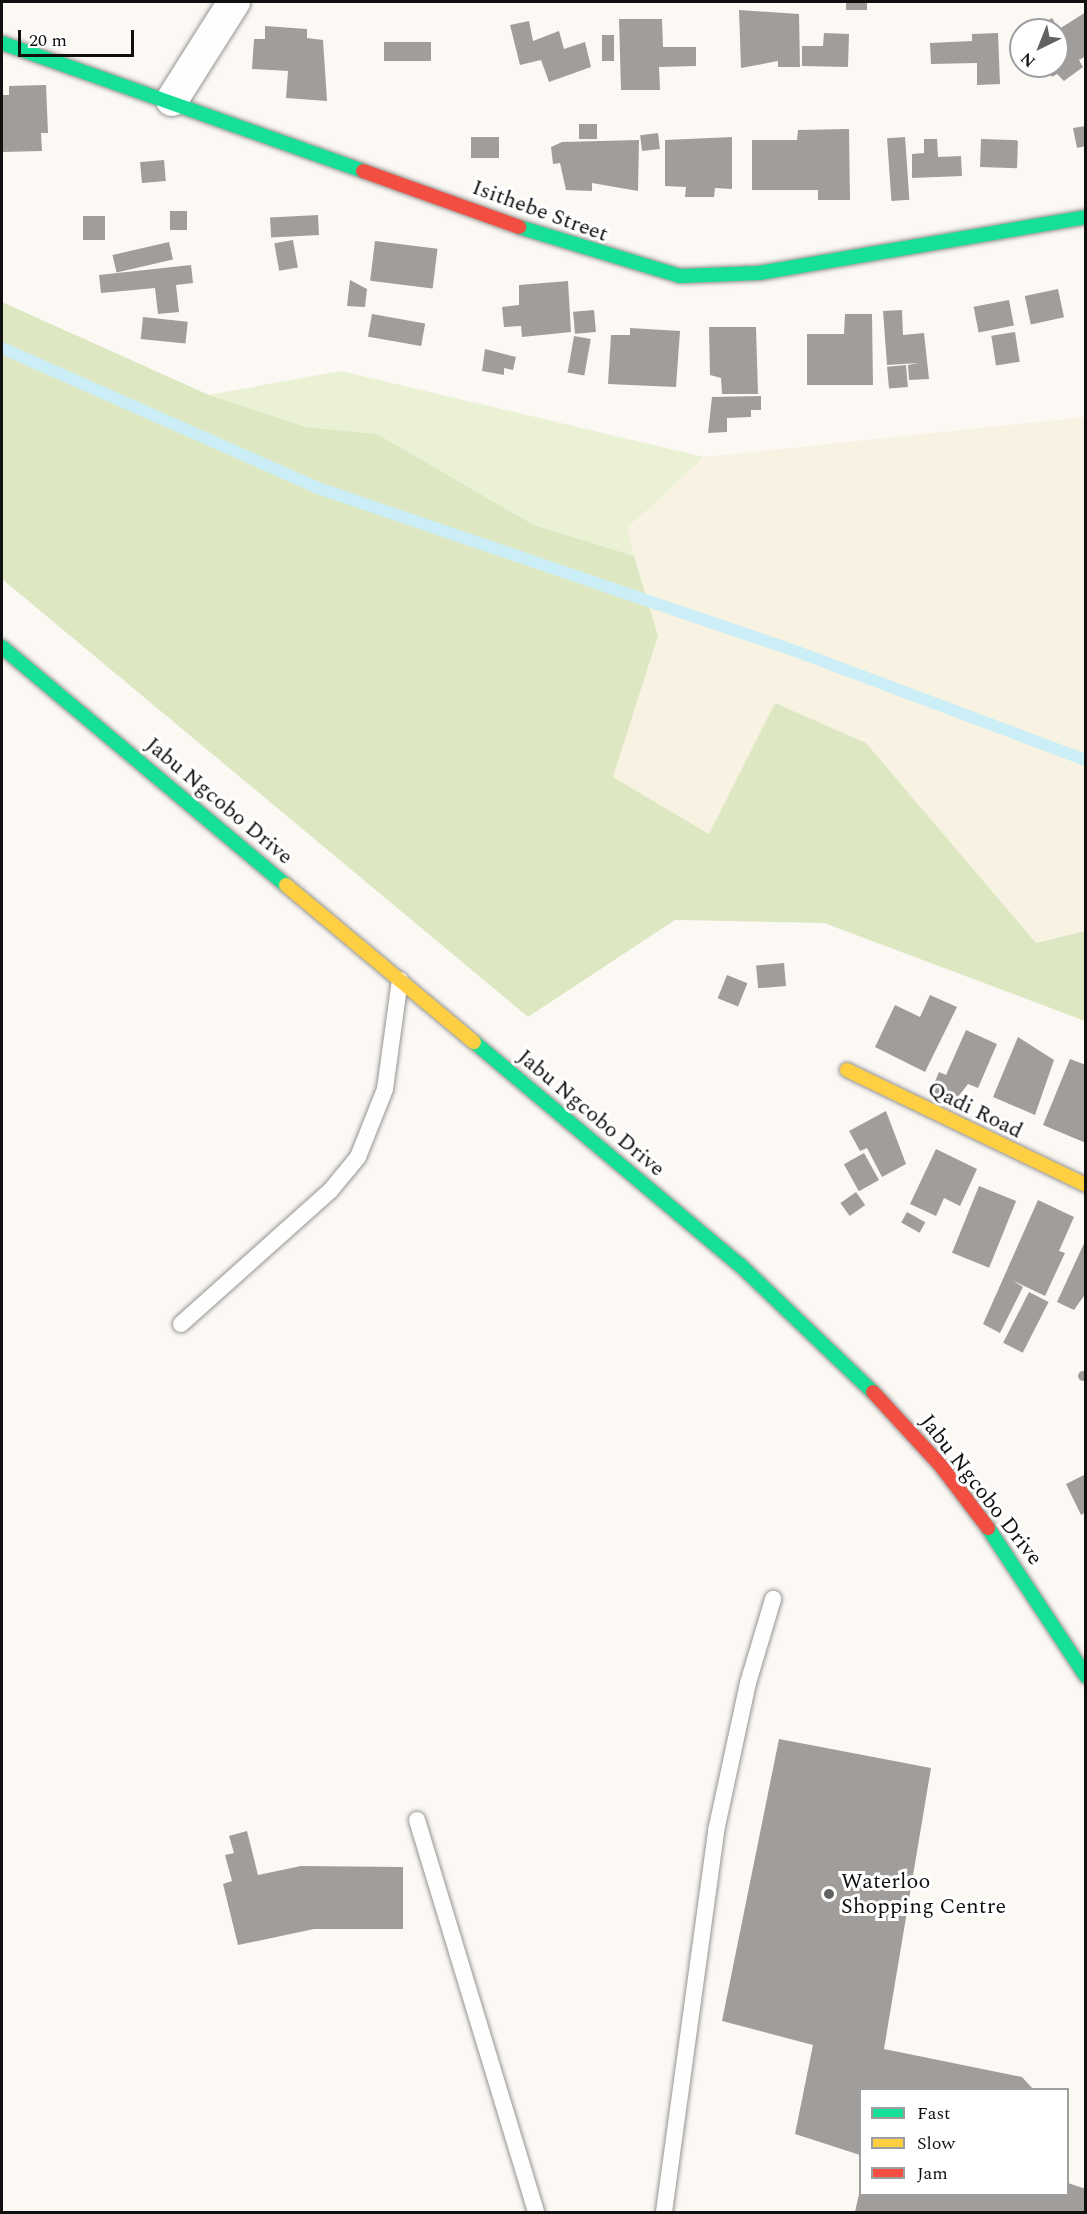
<!DOCTYPE html>
<style>
body{margin:0}
#map{position:relative;width:1087px;height:2214px;overflow:hidden;background:#fcf9f5;font-family:Spectral,serif}
div>[style]{position:absolute}
[style*='--x']{left:calc(var(--x)*1px);top:calc(var(--y)*1px);width:calc(var(--w)*1px);rotate:calc(var(--a)*1deg)}
.farmland>*{inset:0;background:#f8f2e2}
.green>*{inset:0;background:#eaf1d5}
.forest>*{inset:0;background:#dde8c3}
.stream>*{height:12px;margin:-6px;padding:0 6px;transform-origin:6px;border-radius:6px;background:#cceef6}
.building>*{inset:0;background:#a09d9a;transform-origin:0 0}
.round{border-radius:50%}
.roads{filter:drop-shadow(0 0 2px #969593) drop-shadow(0 0 2px #969593)}
.lane>*{height:16px;margin:-8px;padding:0 8px;transform-origin:8px;border-radius:8px;background:#fffefe}
.street>*{height:32px;margin:-16px;padding:0 16px;transform-origin:16px;border-radius:16px;background:#fffefe}
.fast>*{height:14px;margin:-7px;padding:0 7px;transform-origin:7px;border-radius:7px;background:#16e098}
.slow>*{height:14px;margin:-7px;padding:0 7px;transform-origin:7px;border-radius:7px;background:#ffcf43}
.jam>*{height:14px;margin:-7px;padding:0 7px;transform-origin:7px;border-radius:7px;background:#f24e42}
.dots>*{width:16px;height:16px;translate:-50% -50%;box-sizing:border-box;border:3px solid #fff;border-radius:50%}
span{translate:-50% -50%;white-space:nowrap;text-align:center;line-height:1.15;-webkit-text-stroke:6px #fff;paint-order:stroke}
.street-label{font-size:22px;color:#101010}
.poi-label{font-size:22px;color:#101010}
.left{translate:0 -50%;text-align:left}
.frame{position:absolute;inset:0;border:3px solid #101010;pointer-events:none}
.legend{position:absolute;left:859px;top:2088px;width:210px;height:108px;box-sizing:border-box;background:#fff;border:2px solid #9f9f9f;margin:0;padding:8px 10px;list-style:none;font-size:18px;color:#101010}
.legend li{display:flex;align-items:center;gap:12px;height:30px}
.legend b{width:30px;border:2px solid #9f9f9f}
.north{position:absolute;left:1009px;top:18px;width:60px;height:60px;box-sizing:border-box;background:#fff;border:2px solid #9f9f9f;border-radius:50%;rotate:223deg;font-size:16px;font-weight:700;line-height:24px;text-align:center;color:#101010}
.north::after{content:'';display:block;margin:auto;width:21px;height:27px;background:#636260;clip-path:polygon(50% 0,100% 100%,50% 72%,0 100%)}
.scale{position:absolute;left:18px;top:30px;width:116px;height:27px;box-sizing:border-box;border:3px solid #101010;border-top:0;padding-left:8px;font-size:18px;line-height:21px;white-space:nowrap;color:#101010;-webkit-text-stroke:4px #fff;paint-order:stroke}
</style>
<div id="map">
<div class="farmland">
<div style="clip-path:polygon(1085px 417px,1085px 931px,1036px 943px,866px 743px,775px 703px,709px 834px,613px 777px,658px 636px,626px 528px,704px 457px)"></div>
</div>
<div class="green">
<div style="clip-path:polygon(341px 371px,704px 457px,627px 528px,634px 556px,534px 525px,377px 434px,306px 427px,209px 395px)"></div>
</div>
<div class="forest">
<div style="clip-path:polygon(2px 302px,209px 395px,306px 427px,377px 434px,534px 525px,634px 556px,658px 636px,613px 777px,709px 834px,775px 703px,866px 743px,1036px 943px,1085px 931px,1085px 1021px,824px 923px,675px 920px,528px 1017px,2px 579px)"></div>
</div>
<div class="stream">
<div style="--x:2;--y:348;--w:342;--a:23.9"></div>
<div style="--x:315;--y:487;--w:510;--a:18.86"></div>
<div style="--x:798;--y:652;--w:308;--a:20.6"></div>
</div>
<div class="building">
<div style="left:846px;top:2px;width:21px;height:8px"></div>
<div style="clip-path:polygon(739px 10px,799px 14px,800px 67px,778px 67px,778px 61px,741px 68px)"></div>
<div style="clip-path:polygon(1086px 12px,1086px 56px,1079px 60px,1083px 67px,1064px 81px,1057px 74px,1052px 77px,1044px 66px,1057px 66px,1057px 30px,1033px 30px,1052px 18px,1059px 29px)"></div>
<div style="clip-path:polygon(619px 19px,662px 19px,663px 47px,696px 47px,696px 66px,659px 67px,660px 90px,621px 90px)"></div>
<div style="clip-path:polygon(529px 21px,533px 41px,559px 31px,564px 49px,585px 42px,591px 67px,549px 82px,541px 60px,520px 65px,510px 25px)"></div>
<div style="clip-path:polygon(265px 26px,307px 29px,307px 38px,323px 40px,327px 101px,286px 98px,288px 71px,252px 69px,254px 39px,265px 39px)"></div>
<div style="clip-path:polygon(824px 33px,849px 34px,848px 67px,802px 66px,802px 46px,823px 46px)"></div>
<div style="clip-path:polygon(998px 33px,1000px 84px,977px 85px,977px 63px,931px 64px,930px 43px,972px 41px,972px 34px)"></div>
<div style="left:602px;top:35px;width:12px;height:26px"></div>
<div style="left:384px;top:42px;width:47px;height:19px"></div>
<div style="clip-path:polygon(46px 85px,48px 133px,41px 133px,42px 151px,2px 152px,2px 95px,9px 95px,9px 86px)"></div>
<div style="left:579px;top:124px;width:18px;height:15px"></div>
<div style="clip-path:polygon(1086px 126px,1086px 146px,1077px 148px,1073px 128px)"></div>
<div style="clip-path:polygon(849px 129px,850px 200px,818px 200px,818px 190px,752px 190px,752px 140px,797px 140px,798px 130px)"></div>
<div style="left:658px;top:133px;width:16px;height:18px;rotate:83deg"></div>
<div style="left:471px;top:137px;width:28px;height:21px"></div>
<div style="clip-path:polygon(732px 137px,732px 189px,715px 188px,714px 197px,685px 197px,686px 187px,665px 186px,665px 140px)"></div>
<div style="left:905px;top:137px;width:63px;height:18px;rotate:86deg"></div>
<div style="clip-path:polygon(924px 139px,937px 139px,938px 157px,961px 156px,962px 176px,912px 178px,912px 154px,924px 153px)"></div>
<div style="left:981px;top:139px;width:37px;height:28px;rotate:2deg"></div>
<div style="clip-path:polygon(639px 140px,638px 191px,592px 183px,592px 191px,566px 190px,560px 163px,553px 164px,551px 147px,562px 142px)"></div>
<div style="left:164px;top:160px;width:21px;height:24px;rotate:85deg"></div>
<div style="left:170px;top:211px;width:17px;height:19px"></div>
<div style="left:318px;top:215px;width:20px;height:48px;rotate:87deg"></div>
<div style="left:83px;top:216px;width:22px;height:24px"></div>
<div style="left:293px;top:240px;width:28px;height:19px;rotate:80deg"></div>
<div style="left:375px;top:241px;width:63px;height:40px;rotate:7deg"></div>
<div style="left:169px;top:242px;width:18px;height:58px;rotate:77deg"></div>
<div style="clip-path:polygon(191px 265px,193px 283px,176px 285px,179px 312px,158px 314px,155px 288px,101px 293px,99px 275px)"></div>
<div style="clip-path:polygon(350px 280px,367px 289px,365px 307px,347px 306px)"></div>
<div style="clip-path:polygon(568px 281px,571px 332px,522px 337px,521px 326px,504px 327px,502px 307px,519px 305px,519px 285px)"></div>
<div style="left:1058px;top:289px;width:29px;height:34px;rotate:78deg"></div>
<div style="left:1009px;top:300px;width:26px;height:36px;rotate:79deg"></div>
<div style="left:594px;top:310px;width:22px;height:21px;rotate:85deg"></div>
<div style="clip-path:polygon(902px 310px,903px 335px,924px 333px,929px 379px,909px 380px,908px 365px,918px 363px,887px 365px,883px 311px)"></div>
<div style="left:372px;top:314px;width:54px;height:23px;rotate:10deg"></div>
<div style="clip-path:polygon(845px 314px,872px 314px,873px 385px,807px 385px,807px 334px,844px 334px)"></div>
<div style="left:143px;top:317px;width:45px;height:22px;rotate:6deg"></div>
<div style="clip-path:polygon(709px 327px,756px 327px,758px 394px,722px 394px,721px 378px,710px 375px)"></div>
<div style="clip-path:polygon(630px 328px,680px 331px,676px 387px,608px 384px,611px 335px,630px 335px)"></div>
<div style="left:1015px;top:332px;width:30px;height:24px;rotate:81deg"></div>
<div style="left:574px;top:336px;width:17px;height:37px;rotate:10deg"></div>
<div style="clip-path:polygon(485px 349px,516px 357px,513px 370px,504px 368px,504px 375px,482px 371px)"></div>
<div style="left:906px;top:365px;width:22px;height:19px;rotate:85deg"></div>
<div style="clip-path:polygon(761px 396px,761px 410px,751px 410px,751px 417px,727px 418px,727px 432px,708px 433px,712px 397px)"></div>
<div style="left:784px;top:963px;width:23px;height:28px;rotate:85deg"></div>
<div style="left:727px;top:975px;width:22px;height:25px;rotate:22deg"></div>
<div style="clip-path:polygon(930px 995px,957px 1007px,925px 1072px,875px 1047px,895px 1005px,920px 1017px)"></div>
<div style="clip-path:polygon(966px 1030px,997px 1044px,978px 1088px,968px 1084px,954px 1102px,931px 1091px,939px 1072px,946px 1075px)"></div>
<div style="clip-path:polygon(1018px 1037px,1054px 1060px,1035px 1115px,993px 1097px)"></div>
<div style="clip-path:polygon(1070px 1059px,1086px 1065px,1086px 1143px,1043px 1125px)"></div>
<div style="clip-path:polygon(886px 1111px,906px 1164px,882px 1177px,867px 1148px,860px 1151px,849px 1131px)"></div>
<div style="clip-path:polygon(936px 1149px,977px 1169px,960px 1206px,944px 1198px,936px 1216px,910px 1204px)"></div>
<div style="left:864px;top:1153px;width:31px;height:23px;rotate:61deg"></div>
<div style="left:979px;top:1186px;width:40px;height:72px;rotate:22deg"></div>
<div style="left:856px;top:1192px;width:16px;height:19px;rotate:55deg"></div>
<div style="clip-path:polygon(1038px 1200px,1074px 1217px,1059px 1251px,1065px 1253px,1045px 1296px,1012px 1280px,1023px 1287px,1000px 1333px,983px 1324px)"></div>
<div style="left:907px;top:1212px;width:21px;height:12px;rotate:29deg"></div>
<div style="clip-path:polygon(1086px 1239px,1086px 1293px,1074px 1310px,1057px 1302px)"></div>
<div style="left:1029px;top:1292px;width:22px;height:57px;rotate:27deg"></div>
<div class="round" style="left:1078px;top:1371px;width:10px;height:10px"></div>
<div style="clip-path:polygon(1086px 1474px,1086px 1512px,1081px 1515px,1066px 1484px)"></div>
<div style="clip-path:polygon(779px 1739px,931px 1768px,884px 2049px,1022px 2077px,1034px 2090px,860px 2090px,860px 2155px,795px 2134px,813px 2045px,722px 2021px)"></div>
<div style="clip-path:polygon(247px 1831px,258px 1875px,301px 1866px,403px 1867px,403px 1929px,314px 1929px,238px 1945px,223px 1884px,232px 1881px,225px 1855px,234px 1853px,229px 1836px)"></div>
<div style="clip-path:polygon(1068px 2183px,1086px 2189px,1086px 2212px,855px 2212px,859px 2194px,1068px 2194px)"></div>
</div>
<div class="roads">
<div class="lane">
<div style="--x:181;--y:1324;--w:200;--a:-41.8"></div>
<div style="--x:330;--y:1191;--w:44;--a:-50.5"></div>
<div style="--x:358;--y:1157;--w:73;--a:-68.3"></div>
<div style="--x:385;--y:1089;--w:110;--a:-82.2"></div>
<div style="--x:417;--y:1820;--w:410;--a:73.1"></div>
<div style="--x:664;--y:2212;--w:385;--a:-82.2"></div>
<div style="--x:716;--y:1831;--w:151;--a:-77.8"></div>
<div style="--x:748;--y:1683;--w:88;--a:-73.4"></div>
</div>
<div class="street">
<div style="--x:172;--y:100;--w:116;--a:-57.7"></div>
</div>
<div class="fast">
<div style="--x:2;--y:43;--w:383;--a:19.5"></div>
<div style="--x:519;--y:227;--w:168;--a:16.9"></div>
<div style="--x:680;--y:276;--w:79;--a:-2.2"></div>
<div style="--x:759;--y:273;--w:332;--a:-9.7"></div>
<div style="--x:2;--y:647;--w:371;--a:40"></div>
<div style="--x:474;--y:1042;--w:347;--a:40"></div>
<div style="--x:740;--y:1265;--w:184;--a:43.7"></div>
<div style="--x:988;--y:1528;--w:178;--a:56.5"></div>
</div>
<div class="slow">
<div style="--x:286;--y:885;--w:245;--a:39.9"></div>
<div style="--x:847;--y:1070;--w:265;--a:25.7"></div>
</div>
<div class="jam">
<div style="--x:363;--y:171;--w:166;--a:19.7"></div>
<div style="--x:873;--y:1392;--w:100;--a:47.4"></div>
<div style="--x:941;--y:1466;--w:78;--a:52.8"></div>
</div>
</div>
<div class="dots">
<div style="left:829px;top:1894px;background:#636260"></div>
</div>
<div class="street-label">
<span style="left:540px;top:211px;rotate:20deg">Isithebe Street</span>
<span style="left:219px;top:801px;rotate:40deg">Jabu Ngcobo Drive</span>
<span style="left:975px;top:1110px;rotate:26deg">Qadi Road</span>
<span style="left:591px;top:1113px;rotate:40deg">Jabu Ngcobo Drive</span>
<span style="left:981px;top:1490px;rotate:52deg">Jabu Ngcobo Drive</span>
</div>
<div class="poi-label">
<span class="left" style="left:841px;top:1894px">Waterloo<br>Shopping Centre</span>
</div>
<div class="frame"></div>
<ul class="legend">
<li><b style="height:8px;background:#16e098"></b>Fast</li>
<li><b style="height:8px;background:#ffcf43"></b>Slow</li>
<li><b style="height:8px;background:#f24e42"></b>Jam</li>
</ul>
<div class="north">N</div>
<div class="scale">20 m</div>
</div>
